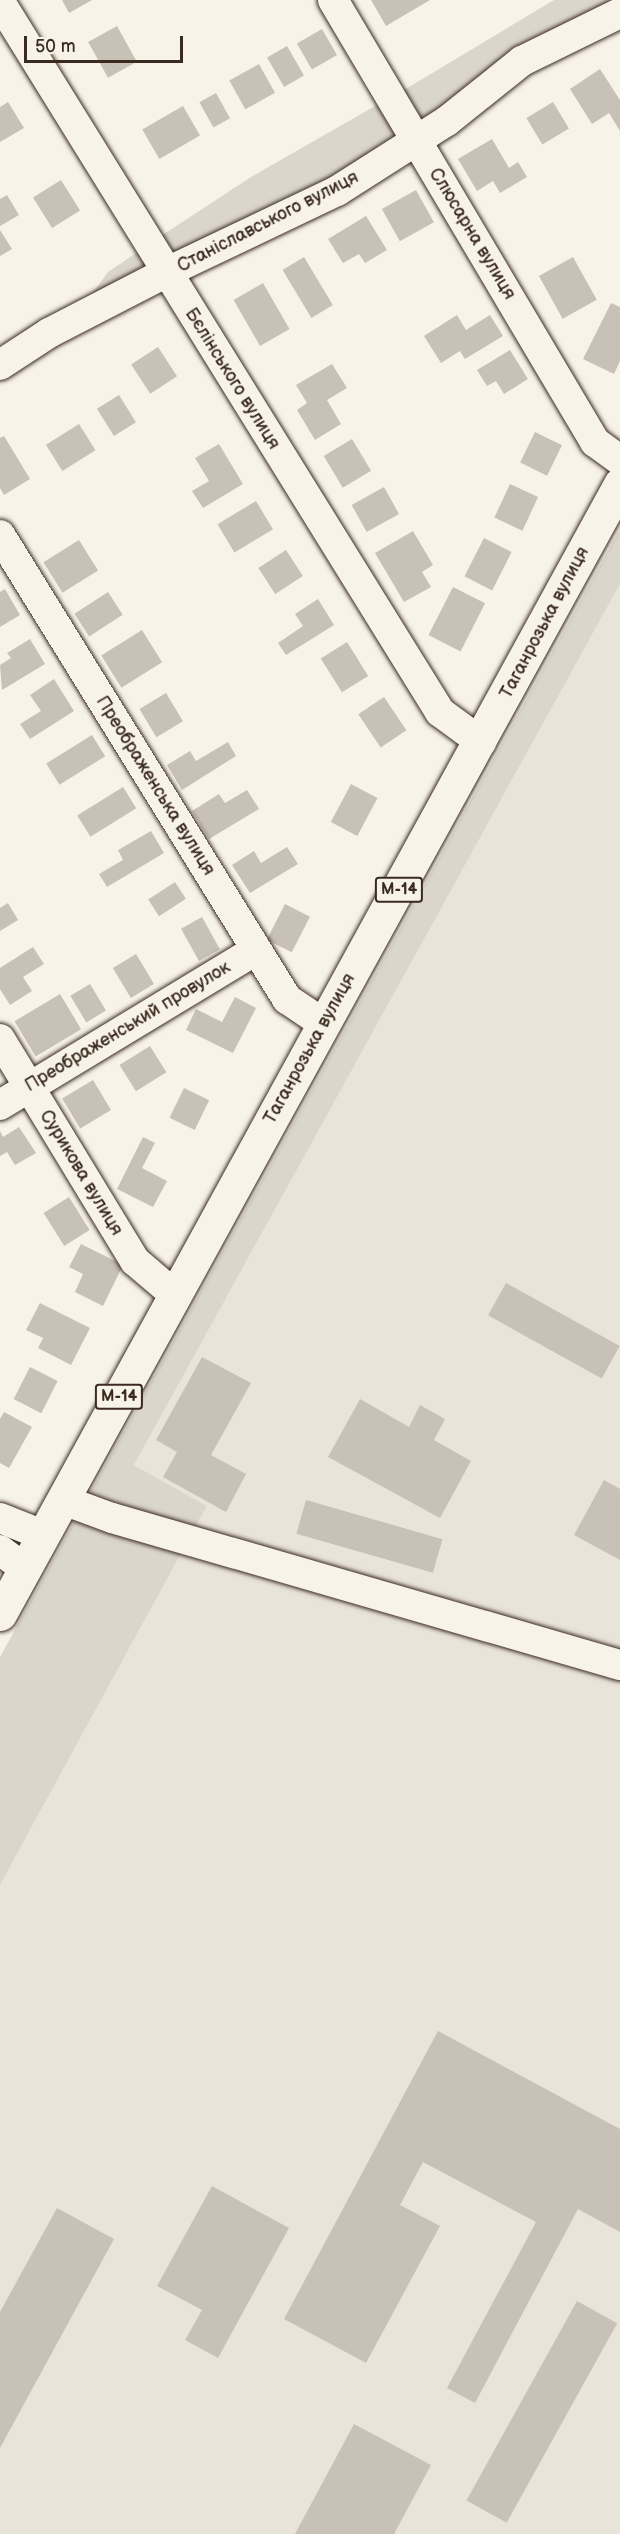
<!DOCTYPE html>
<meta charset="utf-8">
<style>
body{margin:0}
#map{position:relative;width:620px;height:2534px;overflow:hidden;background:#f7f3e8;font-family:"Balsamiq Sans",sans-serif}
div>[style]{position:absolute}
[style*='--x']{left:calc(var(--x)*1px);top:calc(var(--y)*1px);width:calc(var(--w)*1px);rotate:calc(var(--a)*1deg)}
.built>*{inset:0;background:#e9e4d9}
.green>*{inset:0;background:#dbd6cb}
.building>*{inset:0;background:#c8c1b6;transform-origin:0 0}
.roads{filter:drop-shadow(0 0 2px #3b2a1e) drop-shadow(0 0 2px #3b2a1e)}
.minor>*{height:30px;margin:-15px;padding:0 15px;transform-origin:15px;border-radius:15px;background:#f7f3e8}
.highway>*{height:33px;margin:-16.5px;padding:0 16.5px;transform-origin:16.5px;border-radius:16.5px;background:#f7f3e8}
span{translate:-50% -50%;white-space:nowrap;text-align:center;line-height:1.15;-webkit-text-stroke:4.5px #f7f3e8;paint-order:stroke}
.shield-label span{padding:2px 4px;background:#f7f3e8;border:2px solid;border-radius:4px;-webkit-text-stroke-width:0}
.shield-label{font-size:16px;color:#3b2a1e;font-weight:700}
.street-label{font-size:18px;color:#3b2a1e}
.scale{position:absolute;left:24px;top:36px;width:159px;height:27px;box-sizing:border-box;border:3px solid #3b2a1e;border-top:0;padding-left:8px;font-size:18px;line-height:21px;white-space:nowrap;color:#3b2a1e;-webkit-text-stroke:4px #f7f3e8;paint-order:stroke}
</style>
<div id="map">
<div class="built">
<div style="clip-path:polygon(620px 584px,620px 2534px,0 2534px,0 1885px,207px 1506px,134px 1465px)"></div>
</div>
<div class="green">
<div style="clip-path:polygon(554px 0,620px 0,420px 128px,399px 93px)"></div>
<div style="clip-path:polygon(382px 102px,403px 137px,173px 270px,155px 240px,251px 177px)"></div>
<div style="clip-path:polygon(139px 251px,157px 280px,60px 338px,108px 272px)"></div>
<div style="clip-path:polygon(620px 529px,620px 584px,134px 1465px,207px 1506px,0 1885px,0 1657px)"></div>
</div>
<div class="building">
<div style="clip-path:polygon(62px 0,92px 0,69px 13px)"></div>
<div style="clip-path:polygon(371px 0,430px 0,386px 26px)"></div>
<div style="left:117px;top:26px;width:41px;height:33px;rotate:61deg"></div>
<div style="left:322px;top:29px;width:30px;height:29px;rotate:60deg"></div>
<div style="left:287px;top:46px;width:34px;height:23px;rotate:60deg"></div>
<div style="left:259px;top:64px;width:33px;height:34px;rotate:61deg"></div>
<div style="clip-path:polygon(600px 69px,620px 100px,620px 131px,609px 113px,592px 124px,570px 89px)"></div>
<div style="left:216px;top:93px;width:29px;height:19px;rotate:61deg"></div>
<div style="clip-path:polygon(8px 102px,24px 128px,0 142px,0 107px)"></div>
<div style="left:553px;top:102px;width:31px;height:31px;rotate:59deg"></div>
<div style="left:183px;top:106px;width:34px;height:47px;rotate:60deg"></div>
<div style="clip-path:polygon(492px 139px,509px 168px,518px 162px,527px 177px,500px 193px,493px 181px,477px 191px,458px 159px)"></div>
<div style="left:61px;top:180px;width:36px;height:33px;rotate:58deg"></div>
<div style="left:416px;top:190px;width:37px;height:39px;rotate:61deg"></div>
<div style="clip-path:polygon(7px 195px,19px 215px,0 226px,0 199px)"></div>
<div style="clip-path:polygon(366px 216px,387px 250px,365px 263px,359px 254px,343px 263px,328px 239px)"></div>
<div style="clip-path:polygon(0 230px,12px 249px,0 256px)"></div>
<div style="left:304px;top:257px;width:56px;height:25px;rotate:59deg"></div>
<div style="left:573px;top:257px;width:49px;height:39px;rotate:61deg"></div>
<div style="left:263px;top:283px;width:53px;height:34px;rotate:60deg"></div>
<div style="clip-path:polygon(611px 303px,620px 307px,620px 361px,614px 374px,583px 359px)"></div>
<div style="clip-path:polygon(457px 315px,466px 330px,490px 315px,503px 336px,465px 359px,460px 351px,441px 363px,424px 336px)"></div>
<div style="left:158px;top:347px;width:35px;height:32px;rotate:57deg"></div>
<div style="clip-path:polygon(510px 350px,528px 379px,504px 394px,496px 381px,487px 386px,477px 370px)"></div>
<div style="clip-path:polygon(332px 364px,347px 388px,327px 400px,341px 424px,315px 440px,297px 410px,307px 403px,296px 385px)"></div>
<div style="left:119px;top:395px;width:32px;height:26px;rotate:58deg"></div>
<div style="left:79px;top:424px;width:31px;height:39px;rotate:58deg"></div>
<div style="left:535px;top:432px;width:30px;height:34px;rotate:26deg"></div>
<div style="clip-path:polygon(4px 436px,30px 479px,4px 495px,0 488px,0 438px)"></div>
<div style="left:352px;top:439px;width:37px;height:33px;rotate:59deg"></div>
<div style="clip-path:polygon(219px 444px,243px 484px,203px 508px,192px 491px,209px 481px,195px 458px)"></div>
<div style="left:510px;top:484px;width:31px;height:37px;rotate:25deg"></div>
<div style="left:384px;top:487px;width:31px;height:37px;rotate:61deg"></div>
<div style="left:256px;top:501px;width:33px;height:45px;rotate:59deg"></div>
<div style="clip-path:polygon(413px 531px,433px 565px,422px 572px,431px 587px,404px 602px,375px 553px)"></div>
<div style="left:484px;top:538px;width:31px;height:43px;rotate:27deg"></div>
<div style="left:79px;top:540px;width:36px;height:42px;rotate:58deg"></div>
<div style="left:286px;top:550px;width:31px;height:33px;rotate:57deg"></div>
<div style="left:453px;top:587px;width:36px;height:54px;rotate:27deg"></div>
<div style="clip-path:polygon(5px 589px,20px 615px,0 627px,0 592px)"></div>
<div style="left:108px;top:592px;width:27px;height:40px;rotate:57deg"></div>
<div style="clip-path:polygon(318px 599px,334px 625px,286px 655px,278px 643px,303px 626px,295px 614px)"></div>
<div style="left:142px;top:630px;width:38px;height:48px;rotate:58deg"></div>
<div style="clip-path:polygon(30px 639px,45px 664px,2px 690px,0 665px,11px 658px,7px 653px)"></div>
<div style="left:347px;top:642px;width:40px;height:31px;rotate:58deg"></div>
<div style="clip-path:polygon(54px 679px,74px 711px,30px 739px,20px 724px,41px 711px,30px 695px)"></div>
<div style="left:166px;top:693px;width:33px;height:31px;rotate:59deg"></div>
<div style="left:384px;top:697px;width:40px;height:31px;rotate:56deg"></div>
<div style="left:92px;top:735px;width:25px;height:54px;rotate:58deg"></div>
<div style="clip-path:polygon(228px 742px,236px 756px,182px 790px,167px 765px,190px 751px,196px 761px)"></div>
<div style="left:351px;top:784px;width:30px;height:43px;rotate:28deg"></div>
<div style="left:123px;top:787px;width:25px;height:54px;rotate:58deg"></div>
<div style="clip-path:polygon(247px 790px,259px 809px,209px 839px,192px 811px,219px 794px,225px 803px)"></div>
<div style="clip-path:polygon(151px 831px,164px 853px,107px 887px,99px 874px,123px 860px,118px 850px)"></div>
<div style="clip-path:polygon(287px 847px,298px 864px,250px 893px,232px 865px,254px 851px,261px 863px)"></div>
<div style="left:175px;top:882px;width:20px;height:32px;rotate:57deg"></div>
<div style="clip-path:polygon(8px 903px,18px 920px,0 931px,0 908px)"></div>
<div style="left:285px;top:904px;width:28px;height:40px;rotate:27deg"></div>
<div style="left:202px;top:917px;width:37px;height:24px;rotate:61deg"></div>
<div style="clip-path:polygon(33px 947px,44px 964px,23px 977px,32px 991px,10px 1005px,0 989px,0 968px)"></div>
<div style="left:136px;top:954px;width:35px;height:27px;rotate:59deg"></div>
<div style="left:90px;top:984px;width:31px;height:23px;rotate:59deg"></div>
<div style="left:60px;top:994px;width:41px;height:53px;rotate:59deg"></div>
<div style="clip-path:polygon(235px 997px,256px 1008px,233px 1053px,186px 1030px,196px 1009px,222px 1022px)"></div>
<div style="left:150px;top:1046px;width:31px;height:36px;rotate:58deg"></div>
<div style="left:93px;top:1080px;width:35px;height:36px;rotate:59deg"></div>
<div style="left:184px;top:1088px;width:28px;height:33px;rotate:26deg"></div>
<div style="clip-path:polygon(19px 1127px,36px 1153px,15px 1165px,7px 1152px,0 1156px,0 1131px,3px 1137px)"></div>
<div style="clip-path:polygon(143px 1137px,155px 1143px,142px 1168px,167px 1181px,153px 1207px,117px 1189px)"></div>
<div style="left:69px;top:1197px;width:39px;height:30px;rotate:58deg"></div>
<div style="clip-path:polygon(81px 1244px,123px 1265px,103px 1306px,75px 1292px,83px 1274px,69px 1267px)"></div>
<div style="left:506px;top:1283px;width:130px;height:37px;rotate:29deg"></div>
<div style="clip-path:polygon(40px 1303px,90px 1328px,71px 1365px,38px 1348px,43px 1338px,26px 1330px)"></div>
<div style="clip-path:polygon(202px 1357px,251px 1383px,211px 1455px,246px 1474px,226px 1512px,163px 1477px,177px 1452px,156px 1440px)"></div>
<div style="left:30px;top:1367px;width:31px;height:36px;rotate:27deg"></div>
<div style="clip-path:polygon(360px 1399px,409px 1427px,420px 1405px,445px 1419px,434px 1440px,471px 1461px,440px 1518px,328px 1457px)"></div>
<div style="clip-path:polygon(4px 1412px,32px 1427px,9px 1468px,0 1463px,0 1419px)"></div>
<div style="clip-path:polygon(604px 1480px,620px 1489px,620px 1560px,574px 1535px)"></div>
<div style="left:306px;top:1500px;width:142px;height:35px;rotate:16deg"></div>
<div style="clip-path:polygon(438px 2031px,620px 2129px,620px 2232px,578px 2209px,475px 2403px,447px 2388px,536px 2222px,423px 2162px,400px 2205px,440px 2226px,366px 2363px,284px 2319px)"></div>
<div style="clip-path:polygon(212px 2186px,289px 2228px,218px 2358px,185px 2340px,202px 2310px,157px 2286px)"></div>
<div style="clip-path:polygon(57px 2208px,114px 2239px,0 2448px,0 2312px)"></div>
<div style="left:577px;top:2301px;width:46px;height:228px;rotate:29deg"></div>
<div style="clip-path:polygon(354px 2424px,431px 2465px,394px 2534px,295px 2534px)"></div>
</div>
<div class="roads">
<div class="minor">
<div style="--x:333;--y:0;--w:514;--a:59.34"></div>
<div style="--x:595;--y:442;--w:31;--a:36"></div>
<div style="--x:0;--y:2;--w:835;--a:58.21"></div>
<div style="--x:440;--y:712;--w:51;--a:36.2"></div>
<div style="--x:0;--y:365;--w:59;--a:-33.1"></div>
<div style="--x:49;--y:333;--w:131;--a:-27.3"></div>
<div style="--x:165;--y:273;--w:191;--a:-25.5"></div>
<div style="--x:337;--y:191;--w:130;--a:-32.5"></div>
<div style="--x:447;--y:121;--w:96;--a:-38.7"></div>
<div style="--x:522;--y:61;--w:109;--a:-26.1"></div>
<div style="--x:0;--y:535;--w:546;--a:58.26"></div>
<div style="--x:287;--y:999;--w:45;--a:34"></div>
<div style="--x:0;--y:1039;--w:260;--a:58.7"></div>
<div style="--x:135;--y:1261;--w:52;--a:40.4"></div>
<div style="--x:0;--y:1105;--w:299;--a:-31.2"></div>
<div style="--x:63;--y:1500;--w:52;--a:20.2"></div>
<div style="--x:112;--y:1518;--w:529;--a:16.14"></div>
<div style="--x:0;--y:1518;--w:46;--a:21.6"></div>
<div style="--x:0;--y:1550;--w:31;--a:37"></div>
</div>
<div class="highway">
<div style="--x:0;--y:1614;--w:1289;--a:-61.25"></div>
</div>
</div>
<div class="shield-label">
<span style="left:399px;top:890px">М-14</span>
<span style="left:119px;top:1397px">М-14</span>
</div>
<div class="street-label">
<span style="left:268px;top:222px;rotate:-27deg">Станіславського вулиця</span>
<span style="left:472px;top:234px;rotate:59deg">Слюсарна вулиця</span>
<span style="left:232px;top:379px;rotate:58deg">Бєлінського вулиця</span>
<span style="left:545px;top:623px;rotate:-62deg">Таганрозька вулиця</span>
<span style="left:155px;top:786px;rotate:58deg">Преображенська вулиця</span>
<span style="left:128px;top:1027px;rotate:-31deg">Преображенський провулок</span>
<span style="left:310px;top:1049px;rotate:-61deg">Таганрозька вулиця</span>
<span style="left:81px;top:1173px;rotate:59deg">Сурикова вулиця</span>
</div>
<div class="scale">50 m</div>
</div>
